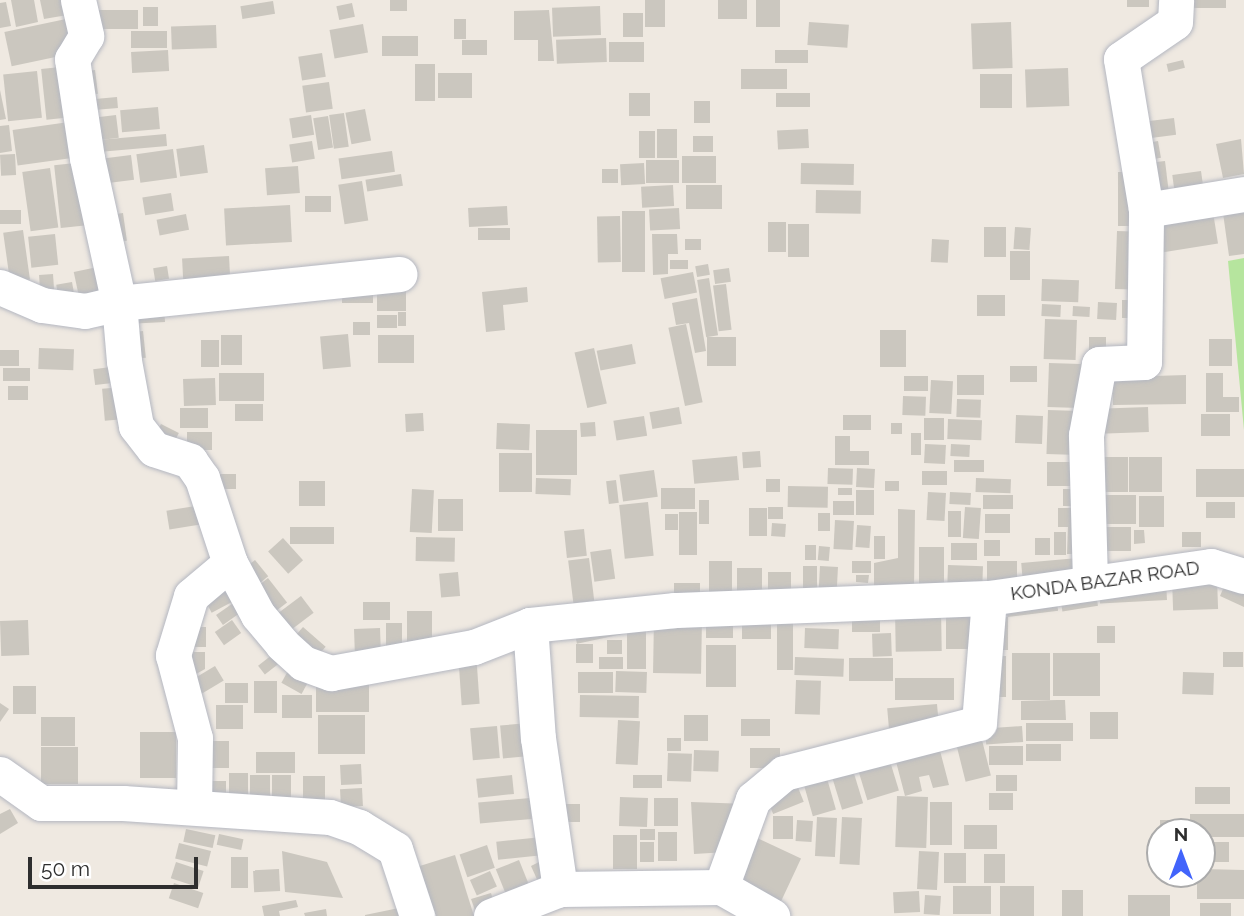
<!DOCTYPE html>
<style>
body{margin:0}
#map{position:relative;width:1244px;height:916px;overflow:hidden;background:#efe9e1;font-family:Raleway,sans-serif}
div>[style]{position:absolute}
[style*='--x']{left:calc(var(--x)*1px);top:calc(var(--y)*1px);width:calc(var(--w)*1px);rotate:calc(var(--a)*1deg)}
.green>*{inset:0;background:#b6e59e}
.building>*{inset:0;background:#cbc7bf;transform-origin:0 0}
.roads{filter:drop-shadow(0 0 2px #b4b7c1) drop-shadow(0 0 2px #b4b7c1)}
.minor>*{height:35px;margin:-17.5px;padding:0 17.5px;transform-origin:17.5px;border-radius:17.5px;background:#fff}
span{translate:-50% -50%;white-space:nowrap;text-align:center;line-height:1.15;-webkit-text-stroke:6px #fff;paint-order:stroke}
.street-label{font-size:19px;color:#2e2e2e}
.north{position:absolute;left:1146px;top:818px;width:70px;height:70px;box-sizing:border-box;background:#fff;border:2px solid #ababab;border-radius:50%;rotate:0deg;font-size:19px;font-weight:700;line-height:28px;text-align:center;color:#2e2e2e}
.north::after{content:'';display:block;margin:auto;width:24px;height:32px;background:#4264fb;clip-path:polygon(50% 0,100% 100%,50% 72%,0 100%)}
.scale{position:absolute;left:28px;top:857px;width:170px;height:32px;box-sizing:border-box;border:4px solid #2e2e2e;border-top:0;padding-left:9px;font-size:21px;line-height:24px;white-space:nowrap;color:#2e2e2e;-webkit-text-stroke:5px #fff;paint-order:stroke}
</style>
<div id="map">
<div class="green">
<div style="clip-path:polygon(1244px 258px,1244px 430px,1228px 261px)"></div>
</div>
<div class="building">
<div style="clip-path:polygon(11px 0,34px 0,38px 22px,16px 27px)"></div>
<div style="clip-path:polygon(40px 0,77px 0,79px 13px,44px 19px)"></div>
<div style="left:390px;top:0;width:17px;height:11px"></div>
<div style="left:645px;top:0;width:20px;height:27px"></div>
<div style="left:718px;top:0;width:29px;height:19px"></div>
<div style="left:756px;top:0;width:24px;height:27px"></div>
<div style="left:1127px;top:0;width:22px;height:7px"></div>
<div style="left:1180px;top:0;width:46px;height:8px"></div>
<div style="left:273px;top:1px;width:13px;height:33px;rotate:81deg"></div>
<div style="clip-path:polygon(6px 2px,11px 26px,0 28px,0 3px)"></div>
<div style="left:352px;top:3px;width:14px;height:16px;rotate:78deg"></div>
<div style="left:600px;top:6px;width:29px;height:48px;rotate:88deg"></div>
<div style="left:158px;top:7px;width:19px;height:15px;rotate:90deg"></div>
<div style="left:93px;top:10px;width:45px;height:19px"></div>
<div style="clip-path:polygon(549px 10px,554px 61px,538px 61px,538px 40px,514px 40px,514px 11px)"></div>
<div style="left:623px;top:13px;width:20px;height:24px"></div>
<div style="left:66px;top:19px;width:35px;height:63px;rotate:78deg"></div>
<div style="left:454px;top:19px;width:12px;height:20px"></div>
<div style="left:809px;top:22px;width:40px;height:23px;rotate:4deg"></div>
<div style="left:1011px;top:22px;width:46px;height:40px;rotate:88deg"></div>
<div style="left:363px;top:24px;width:29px;height:34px;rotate:80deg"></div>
<div style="left:216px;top:25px;width:23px;height:45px;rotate:88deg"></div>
<div style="left:167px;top:31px;width:17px;height:36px;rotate:90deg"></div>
<div style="left:382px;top:36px;width:36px;height:20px"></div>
<div style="left:606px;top:38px;width:24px;height:50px;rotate:88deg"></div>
<div style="left:462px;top:40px;width:25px;height:15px"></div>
<div style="left:609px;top:42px;width:35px;height:20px"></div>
<div style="left:168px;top:50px;width:21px;height:37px;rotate:87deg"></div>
<div style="left:775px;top:50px;width:33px;height:13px"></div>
<div style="left:322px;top:53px;width:24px;height:24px;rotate:81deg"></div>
<div style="left:1183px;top:60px;width:8px;height:17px;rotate:76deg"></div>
<div style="left:415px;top:64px;width:20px;height:37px"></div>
<div style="left:70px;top:66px;width:51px;height:29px;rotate:84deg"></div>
<div style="left:1068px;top:68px;width:38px;height:43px;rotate:88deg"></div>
<div style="left:787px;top:69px;width:20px;height:46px;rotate:90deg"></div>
<div style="left:95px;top:70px;width:24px;height:19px;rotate:83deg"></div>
<div style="left:37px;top:71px;width:47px;height:34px;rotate:84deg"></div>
<div style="left:438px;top:73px;width:34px;height:25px"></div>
<div style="left:980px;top:74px;width:32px;height:34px"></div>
<div style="left:329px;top:82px;width:27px;height:27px;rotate:82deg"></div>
<div style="clip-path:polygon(0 90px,6px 119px,0 120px)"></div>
<div style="left:629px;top:93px;width:21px;height:23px"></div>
<div style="left:810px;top:93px;width:14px;height:34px;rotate:90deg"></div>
<div style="left:117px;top:97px;width:11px;height:33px;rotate:85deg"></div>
<div style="left:694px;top:101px;width:16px;height:22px"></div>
<div style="left:158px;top:107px;width:22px;height:38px;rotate:85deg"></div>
<div style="left:365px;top:109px;width:32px;height:20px;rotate:79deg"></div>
<div style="left:344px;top:113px;width:34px;height:15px;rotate:82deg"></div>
<div style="left:116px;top:115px;width:23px;height:29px;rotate:83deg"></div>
<div style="left:311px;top:115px;width:20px;height:22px;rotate:81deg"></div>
<div style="left:328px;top:116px;width:32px;height:15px;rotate:81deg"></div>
<div style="left:1174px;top:118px;width:17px;height:31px;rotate:83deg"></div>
<div style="left:76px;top:121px;width:36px;height:64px;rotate:82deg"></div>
<div style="clip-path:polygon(9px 125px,12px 151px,0 153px,0 126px)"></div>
<div style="left:657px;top:129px;width:20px;height:29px"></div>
<div style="left:808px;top:129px;width:19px;height:31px;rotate:87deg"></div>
<div style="left:639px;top:131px;width:16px;height:27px"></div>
<div style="left:166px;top:134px;width:12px;height:77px;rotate:85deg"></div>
<div style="left:693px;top:136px;width:20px;height:16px"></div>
<div style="clip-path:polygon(1241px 139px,1244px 174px,1223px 178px,1216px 144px)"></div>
<div style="left:312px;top:141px;width:18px;height:23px;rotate:81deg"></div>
<div style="left:1158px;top:141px;width:17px;height:12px;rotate:80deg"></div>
<div style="left:204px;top:145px;width:28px;height:28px;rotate:82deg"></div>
<div style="left:173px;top:149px;width:29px;height:37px;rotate:82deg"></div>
<div style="left:392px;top:151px;width:21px;height:54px;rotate:82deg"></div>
<div style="left:15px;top:154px;width:21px;height:15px;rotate:87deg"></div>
<div style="left:131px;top:155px;width:25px;height:38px;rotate:83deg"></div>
<div style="left:682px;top:156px;width:34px;height:27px"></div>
<div style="left:679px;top:160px;width:23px;height:33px;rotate:90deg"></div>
<div style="left:1165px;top:161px;width:34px;height:17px;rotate:83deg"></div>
<div style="left:85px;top:162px;width:63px;height:31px;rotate:84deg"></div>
<div style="left:644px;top:163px;width:21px;height:24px;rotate:87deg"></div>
<div style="left:801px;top:163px;width:53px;height:21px;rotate:1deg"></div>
<div style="left:298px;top:166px;width:27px;height:33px;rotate:86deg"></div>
<div style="left:50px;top:168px;width:60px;height:28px;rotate:82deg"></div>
<div style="left:602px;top:169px;width:16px;height:14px"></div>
<div style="left:1201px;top:171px;width:14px;height:29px;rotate:82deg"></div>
<div style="left:1118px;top:172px;width:19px;height:54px"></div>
<div style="left:401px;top:174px;width:12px;height:36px;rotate:81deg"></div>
<div style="left:362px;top:181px;width:40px;height:24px;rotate:81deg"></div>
<div style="left:673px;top:185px;width:21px;height:32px;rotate:87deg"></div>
<div style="left:686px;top:185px;width:36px;height:24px"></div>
<div style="left:816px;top:190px;width:45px;height:23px;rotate:1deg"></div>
<div style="left:171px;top:193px;width:18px;height:29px;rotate:81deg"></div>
<div style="left:305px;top:196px;width:26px;height:16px"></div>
<div style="clip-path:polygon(1244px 203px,1244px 254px,1229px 256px,1222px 206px)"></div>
<div style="left:290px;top:205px;width:37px;height:66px;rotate:87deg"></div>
<div style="left:507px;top:206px;width:19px;height:39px;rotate:87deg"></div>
<div style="left:679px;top:208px;width:21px;height:30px;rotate:87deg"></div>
<div style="left:21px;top:210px;width:14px;height:21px;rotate:90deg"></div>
<div style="left:622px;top:211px;width:23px;height:61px"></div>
<div style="left:1213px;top:212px;width:32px;height:60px;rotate:81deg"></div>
<div style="left:123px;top:213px;width:28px;height:18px;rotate:82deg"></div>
<div style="left:186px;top:214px;width:16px;height:30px;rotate:79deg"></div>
<div style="left:620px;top:216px;width:46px;height:23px;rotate:89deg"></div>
<div style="left:768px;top:222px;width:18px;height:30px"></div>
<div style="left:788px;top:224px;width:21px;height:33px"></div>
<div style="left:984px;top:227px;width:22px;height:30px"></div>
<div style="left:1015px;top:227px;width:16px;height:22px;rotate:4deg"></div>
<div style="left:510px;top:228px;width:12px;height:32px;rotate:90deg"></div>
<div style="left:23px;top:230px;width:50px;height:20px;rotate:82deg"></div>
<div style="left:1117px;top:231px;width:24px;height:58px;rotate:2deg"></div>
<div style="left:55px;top:234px;width:31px;height:27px;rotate:84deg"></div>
<div style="clip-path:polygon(652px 234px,677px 234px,678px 254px,668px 254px,668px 274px,653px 275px)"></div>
<div style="left:685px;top:239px;width:16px;height:11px"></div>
<div style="left:932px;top:239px;width:17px;height:23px;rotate:3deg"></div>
<div style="left:1010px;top:251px;width:20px;height:29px"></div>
<div style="left:229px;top:256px;width:35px;height:47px;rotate:87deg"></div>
<div style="left:688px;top:260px;width:9px;height:18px;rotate:90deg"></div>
<div style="left:708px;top:264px;width:11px;height:13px;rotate:80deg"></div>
<div style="left:107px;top:265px;width:34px;height:34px;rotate:78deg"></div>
<div style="left:167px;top:266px;width:13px;height:14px;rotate:81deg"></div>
<div style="left:729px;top:268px;width:14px;height:16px;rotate:82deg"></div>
<div style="left:693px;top:272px;width:21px;height:33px;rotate:79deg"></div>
<div style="left:53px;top:274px;width:26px;height:14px;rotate:86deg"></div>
<div style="left:709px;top:278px;width:58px;height:12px;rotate:81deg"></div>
<div style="left:1042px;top:279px;width:37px;height:22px;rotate:2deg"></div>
<div style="left:72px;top:282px;width:17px;height:16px;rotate:80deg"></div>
<div style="left:726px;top:284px;width:46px;height:13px;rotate:83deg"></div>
<div style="left:342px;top:286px;width:31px;height:17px"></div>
<div style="left:377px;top:286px;width:29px;height:25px"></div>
<div style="clip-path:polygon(527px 287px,528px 302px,503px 305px,505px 330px,486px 332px,482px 292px)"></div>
<div style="left:977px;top:295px;width:28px;height:21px"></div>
<div style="clip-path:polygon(697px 298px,706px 351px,695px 353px,689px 323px,676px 325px,672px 303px)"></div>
<div style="left:1122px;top:300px;width:13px;height:18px"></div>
<div style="left:1098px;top:302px;width:19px;height:17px;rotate:3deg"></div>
<div style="left:1042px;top:304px;width:19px;height:12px;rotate:3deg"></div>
<div style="clip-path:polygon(164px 305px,165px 322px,126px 324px)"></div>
<div style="left:1073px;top:306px;width:17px;height:10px;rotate:3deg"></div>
<div style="left:398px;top:312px;width:8px;height:14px"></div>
<div style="left:377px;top:315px;width:20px;height:13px"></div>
<div style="left:1045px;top:319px;width:32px;height:40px;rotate:2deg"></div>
<div style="left:353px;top:322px;width:17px;height:13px"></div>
<div style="left:686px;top:324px;width:80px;height:18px;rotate:78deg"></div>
<div style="left:880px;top:330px;width:26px;height:37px"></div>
<div style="left:143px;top:331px;width:27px;height:18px;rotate:84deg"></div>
<div style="left:348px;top:334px;width:33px;height:28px;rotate:85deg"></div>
<div style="left:221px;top:335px;width:21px;height:30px"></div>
<div style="left:378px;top:335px;width:36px;height:28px"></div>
<div style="left:707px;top:337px;width:29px;height:29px"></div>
<div style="left:1089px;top:337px;width:17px;height:13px"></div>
<div style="left:1232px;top:339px;width:27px;height:23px;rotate:90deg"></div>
<div style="left:201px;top:340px;width:18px;height:27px"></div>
<div style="left:632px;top:344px;width:20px;height:36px;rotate:79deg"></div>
<div style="left:39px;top:348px;width:35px;height:21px;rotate:2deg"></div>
<div style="left:594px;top:348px;width:57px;height:20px;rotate:77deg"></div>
<div style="left:0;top:350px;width:19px;height:16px"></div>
<div style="left:1049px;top:363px;width:32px;height:44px;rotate:2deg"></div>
<div style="left:119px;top:366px;width:16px;height:26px;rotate:83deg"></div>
<div style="left:1010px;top:366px;width:27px;height:16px"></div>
<div style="left:3px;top:368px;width:27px;height:13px"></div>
<div style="clip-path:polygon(1154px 370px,1154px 376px,1186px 375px,1186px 404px,1113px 405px,1112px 371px)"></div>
<div style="left:264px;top:373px;width:28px;height:45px;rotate:90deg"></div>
<div style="clip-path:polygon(1206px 373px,1223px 373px,1223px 397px,1239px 397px,1239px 412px,1206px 412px)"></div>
<div style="left:957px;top:375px;width:27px;height:20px"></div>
<div style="left:904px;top:376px;width:24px;height:15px"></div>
<div style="left:215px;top:378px;width:27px;height:32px;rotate:88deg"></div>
<div style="left:931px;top:380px;width:22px;height:33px;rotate:3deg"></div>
<div style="left:8px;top:386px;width:20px;height:14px"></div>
<div style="left:123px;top:387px;width:32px;height:21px;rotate:85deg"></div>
<div style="left:903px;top:396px;width:23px;height:19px;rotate:2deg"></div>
<div style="left:957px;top:399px;width:24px;height:18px;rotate:2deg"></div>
<div style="left:235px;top:404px;width:28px;height:17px"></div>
<div style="left:679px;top:407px;width:17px;height:30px;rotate:80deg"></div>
<div style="left:1148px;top:407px;width:25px;height:49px;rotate:88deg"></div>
<div style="left:180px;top:408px;width:28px;height:20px"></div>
<div style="left:1048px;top:410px;width:32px;height:44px;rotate:2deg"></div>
<div style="left:423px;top:413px;width:18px;height:18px;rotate:87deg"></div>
<div style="left:1201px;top:414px;width:29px;height:22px"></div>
<div style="left:843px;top:415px;width:28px;height:15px"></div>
<div style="left:1016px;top:415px;width:27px;height:28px;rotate:2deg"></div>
<div style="left:644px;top:416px;width:20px;height:31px;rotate:81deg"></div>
<div style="left:924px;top:418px;width:20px;height:22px"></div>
<div style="left:948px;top:419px;width:34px;height:20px;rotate:2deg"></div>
<div style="left:595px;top:422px;width:14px;height:15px;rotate:86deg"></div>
<div style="left:497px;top:423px;width:33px;height:26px;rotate:2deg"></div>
<div style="left:891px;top:423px;width:11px;height:11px"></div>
<div style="left:161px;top:424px;width:20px;height:17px;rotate:27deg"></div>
<div style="left:536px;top:430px;width:41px;height:45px"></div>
<div style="left:187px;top:432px;width:25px;height:18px"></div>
<div style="left:911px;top:433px;width:10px;height:22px"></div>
<div style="clip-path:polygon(835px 436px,850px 436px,850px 451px,869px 451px,869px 465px,835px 465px)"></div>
<div style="left:925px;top:444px;width:21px;height:19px;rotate:3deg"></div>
<div style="left:951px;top:444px;width:19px;height:12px;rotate:3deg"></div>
<div style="left:760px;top:451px;width:16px;height:18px;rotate:86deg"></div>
<div style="left:499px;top:453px;width:33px;height:39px"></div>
<div style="left:737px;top:456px;width:24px;height:45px;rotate:85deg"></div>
<div style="left:1094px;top:457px;width:34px;height:35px"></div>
<div style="left:1129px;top:457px;width:33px;height:35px"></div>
<div style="left:954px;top:460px;width:30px;height:12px"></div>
<div style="left:1047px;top:462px;width:33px;height:24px"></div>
<div style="left:828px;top:468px;width:25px;height:16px;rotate:2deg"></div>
<div style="left:857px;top:468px;width:18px;height:19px;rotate:3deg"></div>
<div style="left:1196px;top:469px;width:48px;height:28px"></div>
<div style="left:654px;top:470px;width:27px;height:35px;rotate:82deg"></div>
<div style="left:922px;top:471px;width:25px;height:14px"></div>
<div style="left:210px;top:474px;width:26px;height:15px"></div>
<div style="left:536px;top:478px;width:35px;height:16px;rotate:2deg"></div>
<div style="left:976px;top:478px;width:35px;height:14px;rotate:2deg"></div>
<div style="left:766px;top:479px;width:14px;height:13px"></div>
<div style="left:616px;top:480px;width:23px;height:10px;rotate:83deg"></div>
<div style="left:325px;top:481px;width:25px;height:26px;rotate:90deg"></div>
<div style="left:885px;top:481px;width:14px;height:10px"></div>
<div style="left:788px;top:486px;width:40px;height:21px;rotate:1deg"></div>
<div style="left:661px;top:488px;width:34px;height:21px"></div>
<div style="left:838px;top:488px;width:14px;height:7px"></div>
<div style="left:412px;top:489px;width:22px;height:43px;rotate:3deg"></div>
<div style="left:1063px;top:489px;width:17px;height:17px"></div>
<div style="left:856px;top:490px;width:18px;height:25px"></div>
<div style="left:928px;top:492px;width:18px;height:28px;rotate:3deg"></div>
<div style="left:950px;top:492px;width:21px;height:12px;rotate:3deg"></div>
<div style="left:983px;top:495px;width:30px;height:14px"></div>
<div style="left:1136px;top:495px;width:29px;height:42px;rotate:90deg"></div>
<div style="left:1139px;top:496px;width:25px;height:31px"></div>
<div style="left:438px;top:499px;width:25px;height:32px"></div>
<div style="left:699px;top:500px;width:10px;height:24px"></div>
<div style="left:833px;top:501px;width:21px;height:14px"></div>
<div style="left:648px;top:502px;width:54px;height:29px;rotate:84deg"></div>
<div style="left:1235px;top:502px;width:16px;height:29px;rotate:90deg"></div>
<div style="left:202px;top:505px;width:19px;height:36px;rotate:81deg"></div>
<div style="left:768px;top:507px;width:15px;height:12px"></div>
<div style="left:965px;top:507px;width:16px;height:31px;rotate:4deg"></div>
<div style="left:749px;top:508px;width:18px;height:28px"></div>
<div style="clip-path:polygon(1058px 508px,1081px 508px,1080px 554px,1067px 554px,1068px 527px,1058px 527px)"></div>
<div style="clip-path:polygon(898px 509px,915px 510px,914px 590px,874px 589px,874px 563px,898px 558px)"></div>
<div style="left:948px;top:511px;width:13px;height:26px"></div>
<div style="left:679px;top:512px;width:18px;height:43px"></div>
<div style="left:818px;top:513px;width:12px;height:18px"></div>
<div style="left:665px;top:514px;width:13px;height:16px"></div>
<div style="left:985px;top:514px;width:25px;height:19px"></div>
<div style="left:835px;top:520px;width:19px;height:29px;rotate:3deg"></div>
<div style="left:772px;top:523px;width:14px;height:13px;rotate:4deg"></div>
<div style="left:857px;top:525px;width:14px;height:22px;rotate:4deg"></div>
<div style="left:290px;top:527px;width:44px;height:17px"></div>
<div style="left:1131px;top:527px;width:24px;height:35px;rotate:90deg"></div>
<div style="left:584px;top:529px;width:27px;height:20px;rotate:84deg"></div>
<div style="clip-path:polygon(1134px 530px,1144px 530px,1145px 543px,1134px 544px)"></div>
<div style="left:1054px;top:532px;width:12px;height:23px"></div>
<div style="left:1182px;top:532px;width:19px;height:15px"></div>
<div style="left:874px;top:536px;width:11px;height:23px"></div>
<div style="left:416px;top:537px;width:39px;height:24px;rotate:1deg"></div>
<div style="left:283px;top:538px;width:30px;height:20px;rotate:48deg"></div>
<div style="left:1035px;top:538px;width:15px;height:17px"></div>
<div style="left:984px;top:540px;width:16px;height:16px"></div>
<div style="left:951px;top:543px;width:26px;height:17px"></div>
<div style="left:805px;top:545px;width:11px;height:15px"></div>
<div style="left:819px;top:546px;width:11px;height:14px;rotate:5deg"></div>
<div style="left:919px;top:547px;width:25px;height:42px"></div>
<div style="left:611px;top:549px;width:30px;height:21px;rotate:82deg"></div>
<div style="left:589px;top:558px;width:43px;height:21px;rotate:83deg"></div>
<div style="left:1078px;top:558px;width:22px;height:57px;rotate:85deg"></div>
<div style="left:255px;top:560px;width:21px;height:18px;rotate:51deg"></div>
<div style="left:709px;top:561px;width:23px;height:41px"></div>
<div style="left:852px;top:561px;width:19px;height:12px"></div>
<div style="left:987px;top:561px;width:30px;height:27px"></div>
<div style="left:948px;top:565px;width:35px;height:24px;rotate:2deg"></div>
<div style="left:803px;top:566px;width:14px;height:32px"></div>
<div style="left:820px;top:566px;width:18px;height:31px;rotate:3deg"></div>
<div style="left:737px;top:568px;width:25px;height:36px"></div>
<div style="left:458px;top:572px;width:24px;height:19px;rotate:85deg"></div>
<div style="left:768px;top:572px;width:23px;height:19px"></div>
<div style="clip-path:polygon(856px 575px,869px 575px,868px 583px,856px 582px)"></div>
<div style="clip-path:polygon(1228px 577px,1244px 584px,1244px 607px,1220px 596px)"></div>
<div style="left:268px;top:578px;width:31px;height:21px;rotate:52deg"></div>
<div style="left:1217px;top:578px;width:31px;height:45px;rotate:88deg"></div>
<div style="left:1166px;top:581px;width:19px;height:67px;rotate:87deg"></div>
<div style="left:700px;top:583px;width:22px;height:26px;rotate:90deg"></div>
<div style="left:232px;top:585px;width:15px;height:31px;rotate:62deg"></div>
<div style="left:1095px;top:587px;width:19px;height:36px;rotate:81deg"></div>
<div style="left:1056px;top:594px;width:17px;height:51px;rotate:83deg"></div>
<div style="left:301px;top:596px;width:21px;height:33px;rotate:53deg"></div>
<div style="left:239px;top:599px;width:12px;height:28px;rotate:55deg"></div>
<div style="left:363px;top:602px;width:27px;height:18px"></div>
<div style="left:880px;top:608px;width:24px;height:28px;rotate:90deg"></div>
<div style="left:941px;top:609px;width:42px;height:46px;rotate:89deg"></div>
<div style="left:982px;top:610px;width:39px;height:36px;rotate:90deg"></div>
<div style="left:407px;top:611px;width:25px;height:32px"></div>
<div style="left:706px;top:616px;width:27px;height:22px"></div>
<div style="left:742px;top:617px;width:29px;height:22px"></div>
<div style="left:991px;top:617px;width:17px;height:33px"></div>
<div style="left:654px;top:618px;width:48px;height:55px;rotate:1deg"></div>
<div style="left:28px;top:620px;width:35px;height:28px;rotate:88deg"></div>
<div style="left:232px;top:620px;width:16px;height:21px;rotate:55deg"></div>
<div style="left:621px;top:620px;width:14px;height:48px;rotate:78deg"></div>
<div style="left:777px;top:620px;width:16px;height:50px"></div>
<div style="left:627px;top:621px;width:19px;height:48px"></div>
<div style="left:386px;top:623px;width:16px;height:27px"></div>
<div style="left:1097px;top:626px;width:18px;height:17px"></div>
<div style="left:187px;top:627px;width:19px;height:20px"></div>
<div style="left:303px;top:627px;width:30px;height:21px;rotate:41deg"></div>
<div style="left:380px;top:628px;width:26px;height:26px;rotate:88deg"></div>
<div style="left:805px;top:628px;width:34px;height:20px;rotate:2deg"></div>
<div style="left:891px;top:633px;width:23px;height:19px;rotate:88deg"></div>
<div style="left:607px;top:640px;width:15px;height:14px"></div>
<div style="left:576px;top:644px;width:17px;height:19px"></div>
<div style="left:706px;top:645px;width:30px;height:42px"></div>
<div style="left:277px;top:651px;width:11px;height:24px;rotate:52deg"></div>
<div style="clip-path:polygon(182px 652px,205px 652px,205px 669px,182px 682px)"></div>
<div style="left:476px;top:652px;width:52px;height:18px;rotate:86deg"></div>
<div style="left:1223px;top:652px;width:20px;height:15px"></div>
<div style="left:1012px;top:653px;width:38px;height:47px"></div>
<div style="left:1100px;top:653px;width:43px;height:47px;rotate:90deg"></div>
<div style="left:986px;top:656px;width:20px;height:41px"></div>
<div style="left:599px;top:657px;width:24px;height:12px"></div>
<div style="left:795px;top:657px;width:49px;height:18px;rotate:2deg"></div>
<div style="left:849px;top:658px;width:44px;height:23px"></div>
<div style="left:294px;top:660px;width:23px;height:26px;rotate:29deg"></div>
<div style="left:215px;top:666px;width:17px;height:35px;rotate:59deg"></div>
<div style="left:616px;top:671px;width:31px;height:21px;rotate:2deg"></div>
<div style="left:578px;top:672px;width:35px;height:21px"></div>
<div style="left:1183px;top:672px;width:31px;height:22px;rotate:2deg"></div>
<div style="left:316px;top:675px;width:53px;height:37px"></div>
<div style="left:954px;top:678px;width:22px;height:59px;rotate:90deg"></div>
<div style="left:796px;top:680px;width:25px;height:34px;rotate:2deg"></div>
<div style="left:277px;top:681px;width:32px;height:23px;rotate:90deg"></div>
<div style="left:225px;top:683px;width:23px;height:20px"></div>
<div style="left:36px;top:686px;width:28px;height:23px;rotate:90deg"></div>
<div style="left:282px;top:695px;width:30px;height:23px"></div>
<div style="left:580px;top:695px;width:59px;height:22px;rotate:1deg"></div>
<div style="clip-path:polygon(1057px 700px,1065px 700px,1066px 720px,1021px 720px,1021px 701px)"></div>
<div style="clip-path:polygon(0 703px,9px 709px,0 722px)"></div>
<div style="left:937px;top:704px;width:23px;height:50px;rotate:85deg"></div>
<div style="left:216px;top:705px;width:27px;height:24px"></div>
<div style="left:1090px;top:712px;width:28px;height:27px"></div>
<div style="left:318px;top:715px;width:47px;height:39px"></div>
<div style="left:684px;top:715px;width:24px;height:26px"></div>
<div style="left:41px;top:717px;width:34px;height:29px"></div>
<div style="left:741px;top:719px;width:29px;height:17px"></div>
<div style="left:618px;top:720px;width:22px;height:44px;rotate:3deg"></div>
<div style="left:529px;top:723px;width:33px;height:29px;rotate:85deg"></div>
<div style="left:1073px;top:723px;width:18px;height:47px;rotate:90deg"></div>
<div style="left:497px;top:726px;width:32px;height:27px;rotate:85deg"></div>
<div style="left:1022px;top:726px;width:16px;height:37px;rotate:86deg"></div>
<div style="left:979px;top:728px;width:49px;height:26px;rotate:76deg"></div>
<div style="left:140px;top:732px;width:36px;height:46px"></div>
<div style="left:667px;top:738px;width:14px;height:13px"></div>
<div style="left:198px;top:741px;width:31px;height:27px"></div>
<div style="clip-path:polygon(938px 743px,949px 785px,933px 788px,929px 775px,919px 777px,922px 791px,905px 796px,894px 754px)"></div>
<div style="left:1026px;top:744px;width:35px;height:17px"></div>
<div style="left:1023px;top:746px;width:19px;height:34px;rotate:90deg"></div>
<div style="left:41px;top:747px;width:37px;height:37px"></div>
<div style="left:750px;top:748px;width:30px;height:20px"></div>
<div style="left:694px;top:750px;width:25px;height:21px;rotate:2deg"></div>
<div style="left:256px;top:752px;width:39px;height:21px"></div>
<div style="left:668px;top:753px;width:24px;height:28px;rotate:2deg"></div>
<div style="left:889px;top:758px;width:34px;height:33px;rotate:73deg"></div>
<div style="left:361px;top:764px;width:20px;height:21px;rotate:87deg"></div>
<div style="left:852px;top:767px;width:38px;height:22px;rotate:73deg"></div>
<div style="left:229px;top:773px;width:19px;height:29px"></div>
<div style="left:250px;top:775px;width:20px;height:29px"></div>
<div style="left:272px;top:775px;width:19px;height:45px"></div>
<div style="left:512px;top:775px;width:19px;height:36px;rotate:84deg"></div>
<div style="left:633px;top:775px;width:29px;height:13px"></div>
<div style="left:826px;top:775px;width:36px;height:24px;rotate:74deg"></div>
<div style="left:996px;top:775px;width:21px;height:16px"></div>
<div style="left:303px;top:776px;width:22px;height:35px"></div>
<div style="left:201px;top:781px;width:25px;height:15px"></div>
<div style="left:797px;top:785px;width:18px;height:33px;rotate:68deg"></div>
<div style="left:1230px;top:787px;width:17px;height:35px;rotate:90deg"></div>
<div style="left:362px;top:788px;width:18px;height:22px;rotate:87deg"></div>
<div style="left:1013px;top:793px;width:17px;height:24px;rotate:90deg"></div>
<div style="left:897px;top:796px;width:31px;height:51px;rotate:2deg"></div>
<div style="left:620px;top:797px;width:28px;height:29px;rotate:2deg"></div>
<div style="left:530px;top:798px;width:21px;height:52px;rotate:85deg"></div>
<div style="left:654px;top:798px;width:24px;height:28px"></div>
<div style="clip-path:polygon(691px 802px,748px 804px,728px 852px,694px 854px)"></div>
<div style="left:930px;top:802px;width:22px;height:43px"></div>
<div style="left:580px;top:804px;width:18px;height:27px;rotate:90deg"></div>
<div style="clip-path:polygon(10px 809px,18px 823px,0 834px,0 814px)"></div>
<div style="clip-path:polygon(1190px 814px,1244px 814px,1244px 837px,1202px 837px,1202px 832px,1190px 832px)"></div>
<div style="left:773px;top:816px;width:20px;height:23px"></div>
<div style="left:817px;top:817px;width:20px;height:39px;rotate:3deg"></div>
<div style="left:842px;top:817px;width:20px;height:47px;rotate:3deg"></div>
<div style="left:797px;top:820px;width:16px;height:21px;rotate:4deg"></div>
<div style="left:1160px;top:820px;width:25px;height:12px"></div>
<div style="left:964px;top:825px;width:33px;height:24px"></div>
<div style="left:186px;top:829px;width:30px;height:13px;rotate:12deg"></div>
<div style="left:640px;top:829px;width:15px;height:11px"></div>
<div style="left:658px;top:832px;width:19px;height:29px"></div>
<div style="left:219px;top:834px;width:25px;height:11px;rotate:12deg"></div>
<div style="left:613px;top:835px;width:24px;height:34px"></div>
<div style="left:753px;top:836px;width:53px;height:53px;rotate:25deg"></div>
<div style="left:542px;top:837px;width:18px;height:46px;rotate:84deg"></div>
<div style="left:640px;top:842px;width:14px;height:20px"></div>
<div style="left:1202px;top:842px;width:27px;height:20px"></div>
<div style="left:179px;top:843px;width:33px;height:16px;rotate:14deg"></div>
<div style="left:487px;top:845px;width:24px;height:29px;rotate:71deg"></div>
<div style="clip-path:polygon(282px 851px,327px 862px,343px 898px,285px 892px)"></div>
<div style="left:919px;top:851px;width:20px;height:38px;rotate:3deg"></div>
<div style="left:944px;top:853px;width:22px;height:30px"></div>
<div style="left:984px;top:854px;width:21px;height:29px"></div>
<div style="clip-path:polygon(455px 855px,474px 916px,422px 916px,407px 870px)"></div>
<div style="left:231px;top:857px;width:17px;height:31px"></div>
<div style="clip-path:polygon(545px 859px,540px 886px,531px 866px)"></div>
<div style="left:519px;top:860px;width:29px;height:25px;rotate:68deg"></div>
<div style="left:176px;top:862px;width:29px;height:17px;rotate:18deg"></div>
<div style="left:279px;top:869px;width:22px;height:26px;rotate:87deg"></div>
<div style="clip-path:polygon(1202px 869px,1244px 870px,1244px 899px,1197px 899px,1197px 874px)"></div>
<div style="left:490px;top:871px;width:17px;height:22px;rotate:66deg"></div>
<div style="left:174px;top:883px;width:31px;height:16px;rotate:19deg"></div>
<div style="left:991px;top:886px;width:28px;height:38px;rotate:90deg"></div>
<div style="left:1000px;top:886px;width:34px;height:30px"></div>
<div style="left:1062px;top:890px;width:21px;height:26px"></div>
<div style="left:919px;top:891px;width:21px;height:26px;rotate:87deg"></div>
<div style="clip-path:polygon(491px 893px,497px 913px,477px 916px,471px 899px)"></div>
<div style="left:925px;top:895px;width:16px;height:19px;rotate:4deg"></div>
<div style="left:1128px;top:895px;width:42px;height:21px"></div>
<div style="clip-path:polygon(296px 900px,298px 907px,279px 911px,280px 916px,264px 916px,262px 906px)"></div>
<div style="left:1200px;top:903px;width:31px;height:13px"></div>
<div style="clip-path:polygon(399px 908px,401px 916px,365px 916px,365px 915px)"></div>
<div style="clip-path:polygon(326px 909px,327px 916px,305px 916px,304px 913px)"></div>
</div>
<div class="roads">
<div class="minor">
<div style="--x:78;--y:0;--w:37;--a:77"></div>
<div style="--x:86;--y:36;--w:27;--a:121"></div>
<div style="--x:72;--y:59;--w:100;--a:81.4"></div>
<div style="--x:87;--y:158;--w:148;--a:77.6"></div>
<div style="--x:119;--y:303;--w:282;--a:-5.9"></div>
<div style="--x:1146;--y:210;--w:99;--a:-9.3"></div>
<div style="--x:0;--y:287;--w:46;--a:23.2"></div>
<div style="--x:42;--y:305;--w:43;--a:7.9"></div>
<div style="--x:85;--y:311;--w:35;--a:-13"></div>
<div style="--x:119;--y:303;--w:58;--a:85.1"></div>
<div style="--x:124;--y:361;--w:66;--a:79.5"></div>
<div style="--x:136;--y:426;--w:29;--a:52"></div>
<div style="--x:154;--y:449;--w:38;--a:18"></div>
<div style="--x:190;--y:461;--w:21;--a:55"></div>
<div style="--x:202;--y:478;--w:89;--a:71.8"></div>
<div style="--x:230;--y:563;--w:51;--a:139.8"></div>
<div style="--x:191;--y:596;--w:62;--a:107"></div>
<div style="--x:173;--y:655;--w:86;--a:75.2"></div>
<div style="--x:195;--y:738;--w:69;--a:90.8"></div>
<div style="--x:230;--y:563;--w:59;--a:61.7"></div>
<div style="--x:258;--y:615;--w:38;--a:50"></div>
<div style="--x:282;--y:644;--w:28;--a:42"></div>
<div style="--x:303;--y:663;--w:30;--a:20"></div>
<div style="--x:331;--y:673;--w:145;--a:-10.3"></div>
<div style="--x:474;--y:647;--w:60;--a:-21.4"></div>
<div style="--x:530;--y:625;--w:146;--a:-5.9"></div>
<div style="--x:675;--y:610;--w:314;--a:-2.2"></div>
<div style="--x:1090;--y:581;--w:146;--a:-91.6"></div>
<div style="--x:1086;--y:435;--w:72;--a:-79.6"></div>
<div style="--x:1099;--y:364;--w:45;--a:-2.5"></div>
<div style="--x:1144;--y:362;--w:152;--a:-89.2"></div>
<div style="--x:1146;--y:210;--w:153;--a:-99.4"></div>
<div style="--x:1121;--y:59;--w:65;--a:-34.4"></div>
<div style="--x:1175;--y:22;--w:22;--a:-87"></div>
<div style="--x:530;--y:625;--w:113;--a:86"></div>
<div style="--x:538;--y:738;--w:153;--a:81.7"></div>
<div style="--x:0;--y:774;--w:50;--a:35.3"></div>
<div style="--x:41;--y:803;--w:82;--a:0"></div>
<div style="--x:123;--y:803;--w:207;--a:3.9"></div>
<div style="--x:330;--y:817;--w:31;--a:19"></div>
<div style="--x:359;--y:827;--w:42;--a:31.4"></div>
<div style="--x:395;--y:849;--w:71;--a:71.8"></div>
<div style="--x:721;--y:887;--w:59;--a:29.6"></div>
<div style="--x:491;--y:916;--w:74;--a:-21.4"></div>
<div style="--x:560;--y:889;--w:161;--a:-0.7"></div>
<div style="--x:721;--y:887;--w:94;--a:-70"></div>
<div style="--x:753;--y:799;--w:40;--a:-40"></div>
<div style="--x:784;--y:773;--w:201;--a:-14.4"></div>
<div style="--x:979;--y:723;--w:125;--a:-85.4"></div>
<div style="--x:989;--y:598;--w:224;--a:-8.2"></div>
<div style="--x:1211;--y:566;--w:34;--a:17"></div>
</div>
</div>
<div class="street-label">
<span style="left:1105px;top:581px;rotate:-8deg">KONDA BAZAR ROAD</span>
</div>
<div class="north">N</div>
<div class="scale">50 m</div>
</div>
